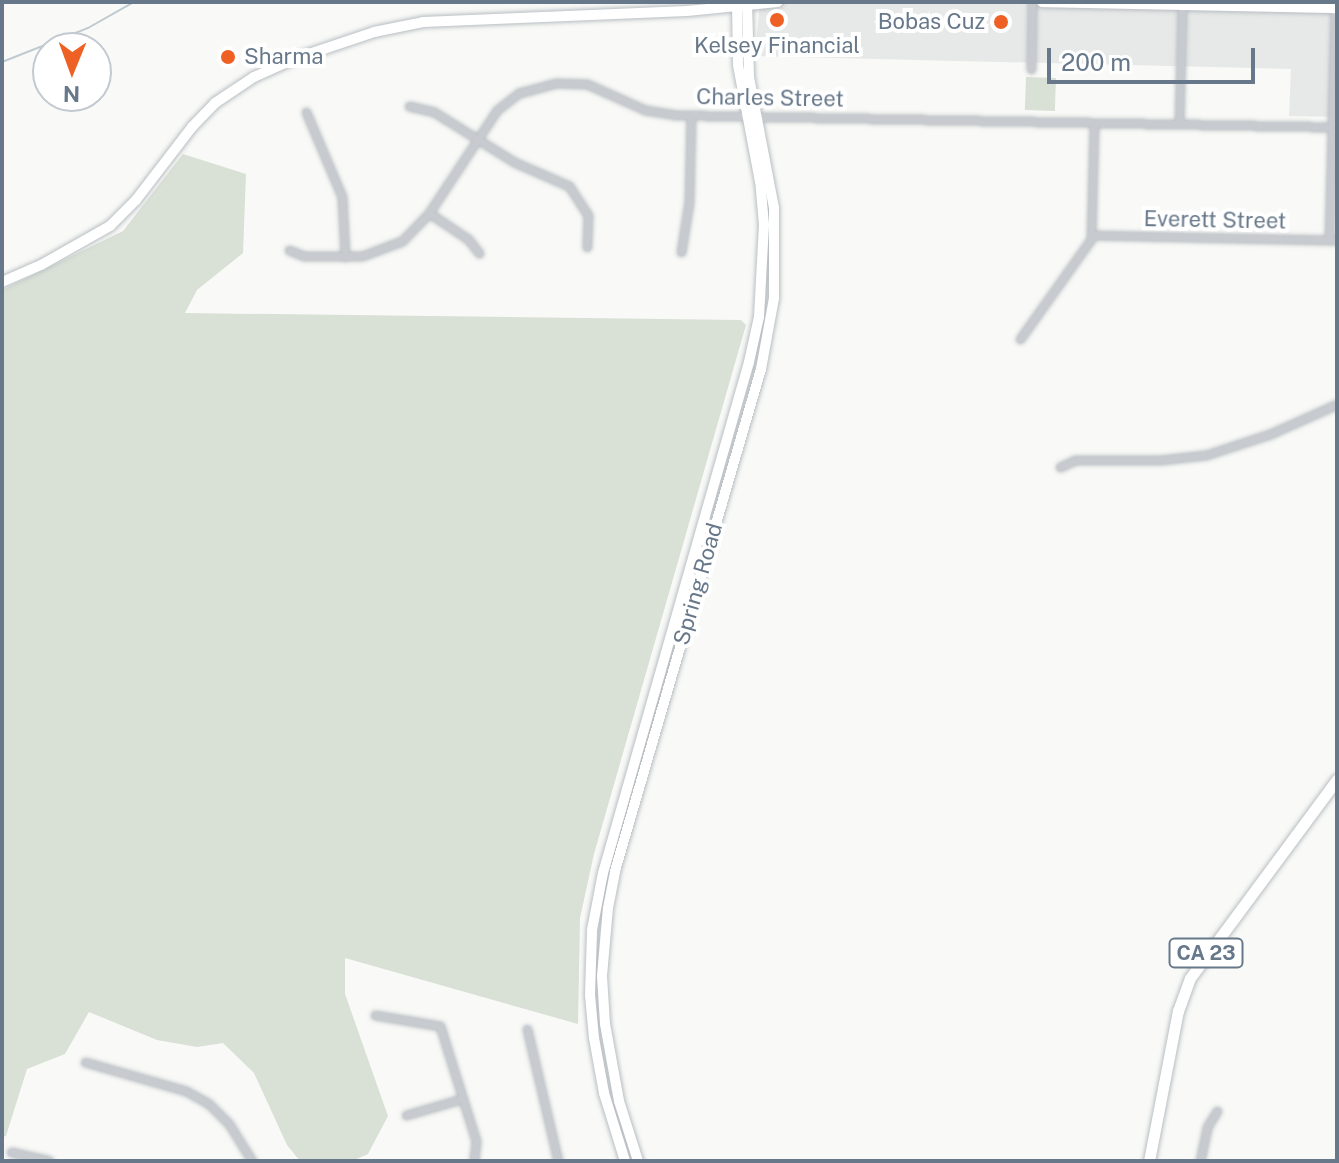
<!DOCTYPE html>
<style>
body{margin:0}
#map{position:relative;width:1339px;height:1163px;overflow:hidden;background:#f9faf7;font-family:"Public Sans",sans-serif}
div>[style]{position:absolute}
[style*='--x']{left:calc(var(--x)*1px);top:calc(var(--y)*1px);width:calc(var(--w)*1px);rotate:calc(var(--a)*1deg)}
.built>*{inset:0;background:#e7e9e8}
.green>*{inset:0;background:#d9e0d6;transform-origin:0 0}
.stream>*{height:2px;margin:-1px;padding:0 1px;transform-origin:1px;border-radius:1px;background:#bfcad0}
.roads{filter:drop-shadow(0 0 2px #b9bec3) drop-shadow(0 0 2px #b9bec3)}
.street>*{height:7px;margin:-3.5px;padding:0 3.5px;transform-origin:3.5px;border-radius:3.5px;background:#c7cbcf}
.secondary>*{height:10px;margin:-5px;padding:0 5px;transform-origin:5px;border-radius:5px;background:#fff}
.primary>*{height:11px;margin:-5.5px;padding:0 5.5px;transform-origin:5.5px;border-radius:5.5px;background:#fff}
.dots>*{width:22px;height:22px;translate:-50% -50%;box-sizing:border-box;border:4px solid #fff;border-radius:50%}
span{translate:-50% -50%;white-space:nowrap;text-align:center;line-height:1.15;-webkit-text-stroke:8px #fff;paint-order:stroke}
.shield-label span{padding:2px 6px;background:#fff;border:2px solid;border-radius:6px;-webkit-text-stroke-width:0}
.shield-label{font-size:20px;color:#67788a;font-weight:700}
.poi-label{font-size:22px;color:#67788a}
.right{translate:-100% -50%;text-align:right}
.left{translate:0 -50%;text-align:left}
.street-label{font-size:22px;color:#67788a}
.frame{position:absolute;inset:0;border:4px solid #67788a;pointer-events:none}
.north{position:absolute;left:32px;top:32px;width:80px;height:80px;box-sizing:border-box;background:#fff;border:2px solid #c2c9d0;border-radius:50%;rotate:181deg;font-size:22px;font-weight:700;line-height:32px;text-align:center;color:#67788a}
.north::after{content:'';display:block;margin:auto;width:28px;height:36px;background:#ee6023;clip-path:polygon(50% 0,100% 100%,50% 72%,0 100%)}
.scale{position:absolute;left:1047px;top:48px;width:208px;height:36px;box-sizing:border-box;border:4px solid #67788a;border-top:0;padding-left:10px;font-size:24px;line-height:28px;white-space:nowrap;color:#67788a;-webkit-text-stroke:6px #fff;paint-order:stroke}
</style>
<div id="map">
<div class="built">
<div style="clip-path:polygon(760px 2px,1337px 2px,1337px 117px,1289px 116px,1291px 69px,755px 56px)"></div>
</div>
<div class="green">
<div style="left:1026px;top:77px;width:30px;height:33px;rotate:2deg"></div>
<div style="clip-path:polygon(183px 154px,246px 174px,243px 253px,197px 290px,185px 313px,741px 320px,746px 325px,594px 854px,580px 918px,578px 1024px,345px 958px,345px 994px,388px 1116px,368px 1154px,352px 1161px,300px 1161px,287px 1145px,254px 1073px,223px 1043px,197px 1047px,157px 1040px,89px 1012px,65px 1054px,27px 1069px,6px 1136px,2px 1137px,2px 290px,123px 231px)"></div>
</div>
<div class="stream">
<div style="--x:2;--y:62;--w:92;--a:-21.6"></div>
<div style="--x:88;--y:28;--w:53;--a:-29.5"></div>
</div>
<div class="roads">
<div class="street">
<div style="--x:1031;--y:69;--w:67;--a:-89.1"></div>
<div style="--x:409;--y:106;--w:26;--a:13"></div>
<div style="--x:434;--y:112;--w:94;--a:32"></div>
<div style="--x:514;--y:162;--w:60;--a:23.6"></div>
<div style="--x:569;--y:186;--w:35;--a:57"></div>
<div style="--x:588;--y:215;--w:32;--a:92"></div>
<div style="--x:306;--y:112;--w:92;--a:67"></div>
<div style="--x:342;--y:197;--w:60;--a:87.1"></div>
<div style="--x:1179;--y:124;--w:118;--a:-88.5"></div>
<div style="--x:429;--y:213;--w:47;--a:33.7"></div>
<div style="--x:468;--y:239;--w:18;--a:52"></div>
<div style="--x:1092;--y:235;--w:245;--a:1.2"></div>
<div style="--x:1329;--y:240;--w:232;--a:-88.5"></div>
<div style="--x:289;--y:250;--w:16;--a:22"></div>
<div style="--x:304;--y:256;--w:58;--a:0"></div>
<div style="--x:362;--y:256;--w:43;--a:-20.6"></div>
<div style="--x:402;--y:241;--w:39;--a:-46"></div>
<div style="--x:429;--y:213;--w:123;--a:-56.6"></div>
<div style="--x:497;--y:110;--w:28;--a:-38"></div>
<div style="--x:519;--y:93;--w:38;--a:-15"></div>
<div style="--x:556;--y:83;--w:31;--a:2"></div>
<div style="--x:587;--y:84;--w:64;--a:24.1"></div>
<div style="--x:645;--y:110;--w:31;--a:9"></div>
<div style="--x:676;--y:115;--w:661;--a:1.04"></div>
<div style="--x:681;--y:252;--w:51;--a:-80.9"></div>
<div style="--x:689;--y:202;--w:87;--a:-88.7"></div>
<div style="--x:1020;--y:339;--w:123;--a:-54.6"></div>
<div style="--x:1091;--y:239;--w:116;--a:-88.5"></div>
<div style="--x:1060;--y:467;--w:17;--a:-25"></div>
<div style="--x:1075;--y:460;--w:85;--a:0"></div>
<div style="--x:1160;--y:460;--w:46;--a:-6.2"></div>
<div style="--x:1206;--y:455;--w:67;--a:-18.2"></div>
<div style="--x:1270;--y:434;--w:73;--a:-24.1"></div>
<div style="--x:375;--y:1015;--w:66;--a:9.6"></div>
<div style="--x:440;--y:1026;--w:121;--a:72.6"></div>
<div style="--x:476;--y:1141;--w:20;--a:96"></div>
<div style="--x:527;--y:1029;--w:136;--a:76.8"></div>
<div style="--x:85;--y:1062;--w:105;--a:16"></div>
<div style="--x:186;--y:1091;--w:26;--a:29"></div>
<div style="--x:209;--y:1104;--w:28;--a:45"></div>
<div style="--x:229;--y:1124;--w:44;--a:58.1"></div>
<div style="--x:406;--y:1115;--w:57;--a:-16.2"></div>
<div style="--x:11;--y:1152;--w:39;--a:13"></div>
<div style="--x:1200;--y:1161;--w:35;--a:-78"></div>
<div style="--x:1207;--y:1127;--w:19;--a:-58"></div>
</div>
<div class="secondary">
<div style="--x:1042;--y:2;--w:295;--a:1.2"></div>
<div style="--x:2;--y:282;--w:43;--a:-23.6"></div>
<div style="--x:41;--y:265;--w:79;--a:-29.5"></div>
<div style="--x:110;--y:226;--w:37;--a:-45"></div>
<div style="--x:136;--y:200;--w:92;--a:-52.5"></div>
<div style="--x:192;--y:127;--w:33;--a:-46"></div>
<div style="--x:215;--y:103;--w:47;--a:-33.7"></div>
<div style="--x:254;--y:77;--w:44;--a:-24.2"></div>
<div style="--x:294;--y:59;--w:84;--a:-18.6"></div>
<div style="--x:374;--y:32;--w:50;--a:-11.5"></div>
<div style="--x:423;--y:22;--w:264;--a:-2.4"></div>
<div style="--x:687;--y:11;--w:91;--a:-5.6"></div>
<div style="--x:625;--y:1161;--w:71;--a:-107.2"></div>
<div style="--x:604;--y:1093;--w:56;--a:-100.3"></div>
<div style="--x:594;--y:1038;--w:43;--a:-95.3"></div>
<div style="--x:590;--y:995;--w:65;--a:-88.2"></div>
<div style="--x:592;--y:930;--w:58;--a:-79.1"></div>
<div style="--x:603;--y:873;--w:531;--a:-74.05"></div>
<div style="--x:749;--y:362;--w:46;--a:-77.5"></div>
<div style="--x:759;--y:317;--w:92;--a:-86.9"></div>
<div style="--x:764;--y:225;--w:38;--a:-95"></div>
<div style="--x:761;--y:187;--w:124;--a:-100.7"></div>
<div style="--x:738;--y:65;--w:63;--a:-90.9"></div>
<div style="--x:638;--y:1161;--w:63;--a:-107.6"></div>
<div style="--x:619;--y:1101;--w:78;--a:-100.3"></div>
<div style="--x:605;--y:1024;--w:48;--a:-93.6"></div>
<div style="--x:602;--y:976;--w:68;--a:-85"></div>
<div style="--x:608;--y:908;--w:38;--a:-79"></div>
<div style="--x:615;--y:871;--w:523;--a:-73.78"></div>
<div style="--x:761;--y:369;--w:72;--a:-79.6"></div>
<div style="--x:774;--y:298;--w:90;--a:-90"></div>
<div style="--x:774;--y:208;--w:133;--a:-100.8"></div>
<div style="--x:749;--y:77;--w:75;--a:-91.5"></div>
</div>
<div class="primary">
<div style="--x:1149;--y:1161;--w:153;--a:-79.1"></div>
<div style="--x:1178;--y:1011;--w:35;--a:-70"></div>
<div style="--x:1190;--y:978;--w:247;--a:-53.5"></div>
</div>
</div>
<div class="dots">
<div style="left:777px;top:20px;background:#ee6023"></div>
<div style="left:1001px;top:22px;background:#ee6023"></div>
<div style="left:228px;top:57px;background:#ee6023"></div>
</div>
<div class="shield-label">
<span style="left:1206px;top:953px">CA 23</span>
</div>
<div class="poi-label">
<span class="right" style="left:985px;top:22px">Bobas Cuz</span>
<span style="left:777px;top:46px">Kelsey Financial</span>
<span class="left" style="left:244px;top:57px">Sharma</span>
</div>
<div class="street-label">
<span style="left:770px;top:98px;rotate:1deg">Charles Street</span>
<span style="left:1215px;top:220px;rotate:1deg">Everett Street</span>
<span style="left:698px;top:584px;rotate:-74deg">Spring Road</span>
</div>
<div class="frame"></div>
<div class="north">N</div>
<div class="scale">200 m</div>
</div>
